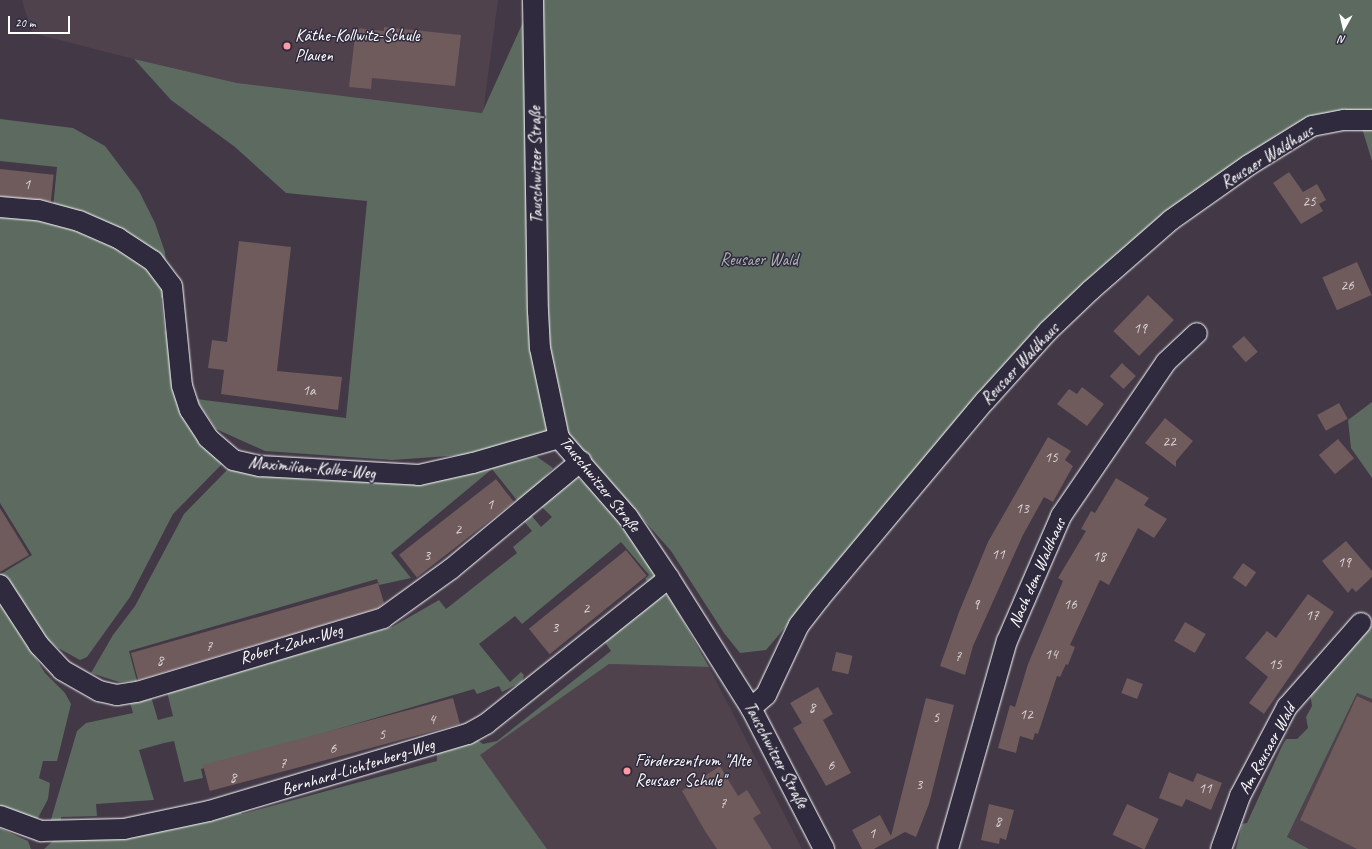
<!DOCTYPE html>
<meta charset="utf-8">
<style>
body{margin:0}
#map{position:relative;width:1372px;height:849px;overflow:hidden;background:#423846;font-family:Caveat,sans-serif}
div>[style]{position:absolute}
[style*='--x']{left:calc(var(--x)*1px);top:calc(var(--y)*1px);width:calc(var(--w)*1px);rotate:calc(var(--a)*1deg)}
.built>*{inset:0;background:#50424d}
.green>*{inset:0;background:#5c6a60}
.building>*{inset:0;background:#6f5a5c;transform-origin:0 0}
.roads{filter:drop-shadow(0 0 1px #fff) drop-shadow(0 0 1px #fff)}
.street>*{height:20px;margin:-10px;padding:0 10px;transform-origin:10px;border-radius:10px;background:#2f2a3d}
.dots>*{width:11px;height:11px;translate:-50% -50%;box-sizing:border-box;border:2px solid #2f2a3d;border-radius:50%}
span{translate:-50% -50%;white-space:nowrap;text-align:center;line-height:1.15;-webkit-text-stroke:3px #2f2a3d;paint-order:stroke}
.number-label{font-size:15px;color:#dbd6d6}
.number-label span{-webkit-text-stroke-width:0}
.poi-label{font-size:17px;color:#fff}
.left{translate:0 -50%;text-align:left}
.street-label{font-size:17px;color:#fff}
.park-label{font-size:17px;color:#aeb4b0}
.north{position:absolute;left:1324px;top:8px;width:40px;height:40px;-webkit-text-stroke:3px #2f2a3d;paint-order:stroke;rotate:188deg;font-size:11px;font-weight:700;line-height:16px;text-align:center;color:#fff}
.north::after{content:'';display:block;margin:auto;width:14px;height:18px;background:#fff;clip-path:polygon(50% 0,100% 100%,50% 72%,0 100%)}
.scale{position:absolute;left:8px;top:16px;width:62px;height:18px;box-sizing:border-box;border:2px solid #fff;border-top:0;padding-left:5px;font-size:12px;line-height:14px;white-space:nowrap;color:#fff;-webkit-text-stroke:3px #2f2a3d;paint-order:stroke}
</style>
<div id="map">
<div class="built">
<div style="clip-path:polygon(22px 0,498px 0,483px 113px,237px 83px,134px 59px,32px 33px)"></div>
<div style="clip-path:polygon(609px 664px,709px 667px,802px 849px,547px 849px,479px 755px)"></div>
<div style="clip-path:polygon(1357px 693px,1372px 699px,1372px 849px,1309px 849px,1287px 837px)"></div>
</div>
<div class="green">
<div style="clip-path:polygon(533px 0,1372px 0,1372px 116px,1349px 116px,1167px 217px,981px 399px,766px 650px,740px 653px,724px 633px,671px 551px,565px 431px,463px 455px,392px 460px,265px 451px,216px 429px,196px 399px,346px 418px,367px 201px,286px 193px,235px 147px,171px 100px,134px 59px,237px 83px,482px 113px)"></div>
<div style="clip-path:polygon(0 119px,73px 128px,105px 146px,139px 191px,155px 223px,165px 252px,166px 265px,53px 208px,57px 167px,0 161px)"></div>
<div style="clip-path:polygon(1361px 125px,1372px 125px,1372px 161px)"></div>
<div style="clip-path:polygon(0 214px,53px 219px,78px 227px,152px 268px,166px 297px,161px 298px,165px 331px,173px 332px,177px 381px,223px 463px,173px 514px,130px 597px,87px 657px,80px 660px,58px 648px,37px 631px,14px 598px,1px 574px,32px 555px,0 503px)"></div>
<div style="clip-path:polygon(1372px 402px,1372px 478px,1351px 448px,1348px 420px)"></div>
<div style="clip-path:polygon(536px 456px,553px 468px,520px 504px,492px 469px,391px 553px,411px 578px,379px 585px,377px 579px,129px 651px,137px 681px,119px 682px,91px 673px,113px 635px,135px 606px,184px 514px,228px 469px,237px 466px,309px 480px,396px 483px,443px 479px)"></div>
<div style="clip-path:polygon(566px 478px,578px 478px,593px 490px,631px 536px,652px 568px,654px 577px,649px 584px,645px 579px,649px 575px,621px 542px,522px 624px,515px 616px,479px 644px,510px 682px,521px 672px,524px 675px,522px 682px,502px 692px,499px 686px,477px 694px,474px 689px,201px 769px,203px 778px,184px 782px,174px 741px,164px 743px,139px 750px,154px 800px,96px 804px,97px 816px,61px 817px,61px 824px,50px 823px,77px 731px,86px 723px,133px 713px,130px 703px,151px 697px,158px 720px,173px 716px,167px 692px,392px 627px,439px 600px,446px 609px,517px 553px,513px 547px,532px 531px,522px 519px,535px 512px,532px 516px,541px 527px,552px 517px,538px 503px)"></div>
<div style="clip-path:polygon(662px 595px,669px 596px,709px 667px,609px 664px,480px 755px,547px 849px,44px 849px,54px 840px,238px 808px,242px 814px,437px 761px,437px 753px,475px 738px,483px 744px,497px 741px,611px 651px,602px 638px)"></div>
<div style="clip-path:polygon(0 599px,45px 673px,65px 693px,71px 704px,57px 761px,43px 761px,39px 778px,50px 783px,48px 799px,38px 818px,27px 820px,0 810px)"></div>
<div style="clip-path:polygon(1372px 625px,1372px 699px,1357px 693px,1287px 837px,1309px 849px,1236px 849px,1242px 824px,1247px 823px,1282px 746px,1286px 739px,1297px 739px,1308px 728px,1306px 717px,1312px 706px,1310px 693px)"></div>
<div style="clip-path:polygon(0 828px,28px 841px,31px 849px,0 849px)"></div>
</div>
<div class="building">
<div style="clip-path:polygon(384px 27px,461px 35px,455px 86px,372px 78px,371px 89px,349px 87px,356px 28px,384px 31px)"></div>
<div style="left:0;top:169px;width:54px;height:27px;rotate:6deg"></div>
<div style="clip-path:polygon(1289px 172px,1303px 192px,1317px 184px,1326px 200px,1319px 204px,1323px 211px,1301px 224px,1273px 183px)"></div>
<div style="clip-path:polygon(239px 241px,291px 247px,277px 371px,342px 377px,338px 410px,221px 394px,224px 370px,208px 368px,212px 340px,227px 342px)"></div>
<div style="left:1357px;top:262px;width:36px;height:38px;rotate:66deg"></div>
<div style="left:1148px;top:295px;width:36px;height:50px;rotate:44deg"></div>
<div style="left:1244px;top:336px;width:21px;height:16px;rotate:49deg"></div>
<div style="left:1122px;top:363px;width:19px;height:18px;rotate:43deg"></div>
<div style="clip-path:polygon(1082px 387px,1104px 404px,1087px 426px,1057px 404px,1069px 389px,1077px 394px)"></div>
<div style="left:1339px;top:403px;width:18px;height:25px;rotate:61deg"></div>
<div style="clip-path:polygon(1165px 418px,1193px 441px,1176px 461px,1176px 467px,1145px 443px)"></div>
<div style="clip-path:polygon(1048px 437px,1071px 451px,1065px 460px,1073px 466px,1053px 502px,1044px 497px,1023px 535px,973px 646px,965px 675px,940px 666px,959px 612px,988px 542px)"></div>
<div style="left:1338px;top:439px;width:25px;height:25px;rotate:50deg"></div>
<div style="clip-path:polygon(1116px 478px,1149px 498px,1144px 505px,1167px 519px,1154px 538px,1138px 528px,1109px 585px,1100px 580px,1070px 645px,1075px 647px,1068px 665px,1066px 664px,1060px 677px,1057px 676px,1038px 734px,1035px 733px,1033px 740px,1020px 736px,1016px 753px,998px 748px,1010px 705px,1015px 707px,1028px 664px,1063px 581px,1058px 578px,1086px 531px,1081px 529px,1091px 511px,1095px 513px)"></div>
<div style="left:496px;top:479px;width:29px;height:123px;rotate:52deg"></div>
<div style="clip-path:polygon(0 508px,29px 555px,0 572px)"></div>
<div style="clip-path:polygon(1346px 541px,1372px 571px,1372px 577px,1356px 592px,1352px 588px,1348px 593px,1322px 561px)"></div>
<div style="left:626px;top:550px;width:33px;height:125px;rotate:51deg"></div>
<div style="left:1243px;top:563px;width:16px;height:18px;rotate:35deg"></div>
<div style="clip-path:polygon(378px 583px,384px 603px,378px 608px,138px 680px,131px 653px)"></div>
<div style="clip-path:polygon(1308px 594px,1334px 612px,1264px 714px,1249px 703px,1268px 677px,1245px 658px,1267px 631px,1276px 638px)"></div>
<div style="left:1185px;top:622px;width:24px;height:22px;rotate:30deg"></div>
<div style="left:836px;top:652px;width:17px;height:19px;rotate:13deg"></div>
<div style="left:1127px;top:678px;width:17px;height:16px;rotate:21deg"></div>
<div style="clip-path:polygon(818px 687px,833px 714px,823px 720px,851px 773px,826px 786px,793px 728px,802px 723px,790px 703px)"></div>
<div style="clip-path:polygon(1357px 696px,1372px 703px,1372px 849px,1357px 849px,1300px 820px)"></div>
<div style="left:453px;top:698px;width:27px;height:259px;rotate:75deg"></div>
<div style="clip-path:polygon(926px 698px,954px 705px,929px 804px,916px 837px,905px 832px,874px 849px,862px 849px,852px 830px,880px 815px,891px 836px)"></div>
<div style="clip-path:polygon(720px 766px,738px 796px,747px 790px,761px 813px,753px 818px,772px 849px,717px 849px,705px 831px,682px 791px)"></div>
<div style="clip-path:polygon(1169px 772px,1193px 782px,1197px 773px,1222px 783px,1211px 810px,1186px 799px,1182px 807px,1159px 798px)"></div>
<div style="clip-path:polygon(989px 804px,1014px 810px,1006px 840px,1000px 838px,999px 844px,981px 840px)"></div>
<div style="left:1127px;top:804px;width:35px;height:34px;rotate:25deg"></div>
</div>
<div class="roads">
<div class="street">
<div style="--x:533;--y:0;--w:311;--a:89.1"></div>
<div style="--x:538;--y:311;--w:37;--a:87"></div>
<div style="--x:540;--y:348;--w:92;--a:78.1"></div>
<div style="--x:559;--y:438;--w:105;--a:48.9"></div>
<div style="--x:628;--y:517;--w:73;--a:56.1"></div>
<div style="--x:669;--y:578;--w:154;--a:57.8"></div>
<div style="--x:751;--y:708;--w:159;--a:62.6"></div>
<div style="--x:0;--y:207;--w:38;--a:5"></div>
<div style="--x:38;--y:210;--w:42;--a:15"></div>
<div style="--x:79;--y:221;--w:43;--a:23.6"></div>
<div style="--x:118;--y:238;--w:42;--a:33.3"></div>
<div style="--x:153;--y:261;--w:31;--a:53"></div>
<div style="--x:172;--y:286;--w:100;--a:84.3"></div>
<div style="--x:182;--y:386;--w:25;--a:72"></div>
<div style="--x:190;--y:410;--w:33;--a:57"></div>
<div style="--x:208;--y:438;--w:33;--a:41"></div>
<div style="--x:233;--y:460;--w:28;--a:13"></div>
<div style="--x:260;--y:466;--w:159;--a:3.2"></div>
<div style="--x:419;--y:475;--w:55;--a:-12.5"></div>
<div style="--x:473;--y:463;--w:90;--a:-16.2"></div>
<div style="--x:0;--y:585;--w:72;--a:57"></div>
<div style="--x:39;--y:645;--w:34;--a:47"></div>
<div style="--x:62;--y:670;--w:43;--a:29.6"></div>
<div style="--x:99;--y:691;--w:18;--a:13"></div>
<div style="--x:117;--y:695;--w:20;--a:-9"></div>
<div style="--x:137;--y:692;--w:257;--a:-16.7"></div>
<div style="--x:383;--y:618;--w:84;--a:-35.8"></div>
<div style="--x:451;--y:569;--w:169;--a:-39.7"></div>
<div style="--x:751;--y:708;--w:20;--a:-41"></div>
<div style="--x:766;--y:695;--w:77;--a:-64.8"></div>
<div style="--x:799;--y:625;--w:34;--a:-52"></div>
<div style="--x:820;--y:598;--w:257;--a:-50.1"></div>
<div style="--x:985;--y:401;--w:94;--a:-48"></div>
<div style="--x:1048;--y:331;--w:59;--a:-43.6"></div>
<div style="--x:1091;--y:290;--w:106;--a:-41.2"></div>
<div style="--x:1171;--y:220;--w:95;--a:-35.2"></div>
<div style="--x:1249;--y:165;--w:74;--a:-31.8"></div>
<div style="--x:1312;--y:126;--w:33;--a:-11"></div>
<div style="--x:1344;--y:120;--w:28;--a:0"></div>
<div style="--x:0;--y:816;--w:44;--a:20.1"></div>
<div style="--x:41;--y:831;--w:83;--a:-1.4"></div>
<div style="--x:124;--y:829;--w:87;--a:-12"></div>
<div style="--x:209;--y:811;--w:270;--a:-16.6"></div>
<div style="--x:468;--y:734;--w:21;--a:-29"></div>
<div style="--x:486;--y:724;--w:234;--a:-38.6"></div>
<div style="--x:948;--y:849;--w:216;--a:-74.2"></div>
<div style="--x:1007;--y:641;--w:136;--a:-66.6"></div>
<div style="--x:1061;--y:516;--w:186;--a:-55.7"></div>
<div style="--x:1166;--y:362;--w:42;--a:-43.1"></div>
<div style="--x:1221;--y:849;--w:56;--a:-70.3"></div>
<div style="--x:1240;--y:796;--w:101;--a:-62.2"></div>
<div style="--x:1287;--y:707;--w:112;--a:-48.6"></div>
</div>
</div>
<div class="dots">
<div style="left:287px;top:46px;background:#ff9aa2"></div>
<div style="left:627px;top:771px;background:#ff9aa2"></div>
</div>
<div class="number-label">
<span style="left:27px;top:185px">1</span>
<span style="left:1309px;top:202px">25</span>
<span style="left:1347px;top:286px">26</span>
<span style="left:1140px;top:329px">19</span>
<span style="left:309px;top:391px">1a</span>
<span style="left:1169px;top:442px">22</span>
<span style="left:1051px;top:458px">15</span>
<span style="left:490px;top:505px">1</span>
<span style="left:1022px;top:509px">13</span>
<span style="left:458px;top:530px">2</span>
<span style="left:998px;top:555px">11</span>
<span style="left:427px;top:556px">3</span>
<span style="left:1099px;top:557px">18</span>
<span style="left:1344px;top:563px">19</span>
<span style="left:976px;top:605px">9</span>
<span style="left:1070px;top:605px">16</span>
<span style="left:586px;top:609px">2</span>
<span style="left:1312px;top:616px">17</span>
<span style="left:555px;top:628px">3</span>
<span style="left:209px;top:647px">7</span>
<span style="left:1051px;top:655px">14</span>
<span style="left:958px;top:657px">7</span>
<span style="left:160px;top:661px">8</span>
<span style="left:1275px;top:665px">15</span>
<span style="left:812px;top:708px">8</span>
<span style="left:1026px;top:715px">12</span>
<span style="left:936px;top:718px">5</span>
<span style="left:432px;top:720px">4</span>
<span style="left:382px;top:735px">5</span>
<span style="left:333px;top:749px">6</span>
<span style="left:283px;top:764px">7</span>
<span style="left:831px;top:766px">6</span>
<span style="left:233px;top:778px">8</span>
<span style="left:919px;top:785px">3</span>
<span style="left:1205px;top:789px">11</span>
<span style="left:723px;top:804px">7</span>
<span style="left:998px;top:822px">8</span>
<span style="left:872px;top:834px">1</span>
</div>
<div class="poi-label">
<span class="left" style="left:295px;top:46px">Käthe-Kollwitz-Schule<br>Plauen</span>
<span class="left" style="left:635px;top:771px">Förderzentrum "Alte<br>Reusaer Schule"</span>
</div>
<div class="street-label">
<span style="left:1267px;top:157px;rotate:-32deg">Reusaer Waldhaus</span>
<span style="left:536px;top:165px;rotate:-91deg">Tauschwitzer Straße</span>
<span style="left:1020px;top:364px;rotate:-47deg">Reusaer Waldhaus</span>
<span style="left:312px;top:468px;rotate:5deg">Maximilian-Kolbe-Weg</span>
<span style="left:600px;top:484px;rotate:51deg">Tauschwitzer Straße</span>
<span style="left:1037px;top:573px;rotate:-66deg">Nach dem Waldhaus</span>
<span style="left:291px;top:644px;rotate:-16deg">Robert-Zahn-Weg</span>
<span style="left:1267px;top:749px;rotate:-61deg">Am Reusaer Wald</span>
<span style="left:776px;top:755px;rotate:62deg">Tauschwitzer Straße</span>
<span style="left:358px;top:767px;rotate:-17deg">Bernhard-Lichtenberg-Weg</span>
</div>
<div class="park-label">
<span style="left:759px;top:260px">Reusaer Wald</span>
</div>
<div class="north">N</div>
<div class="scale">20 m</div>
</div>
